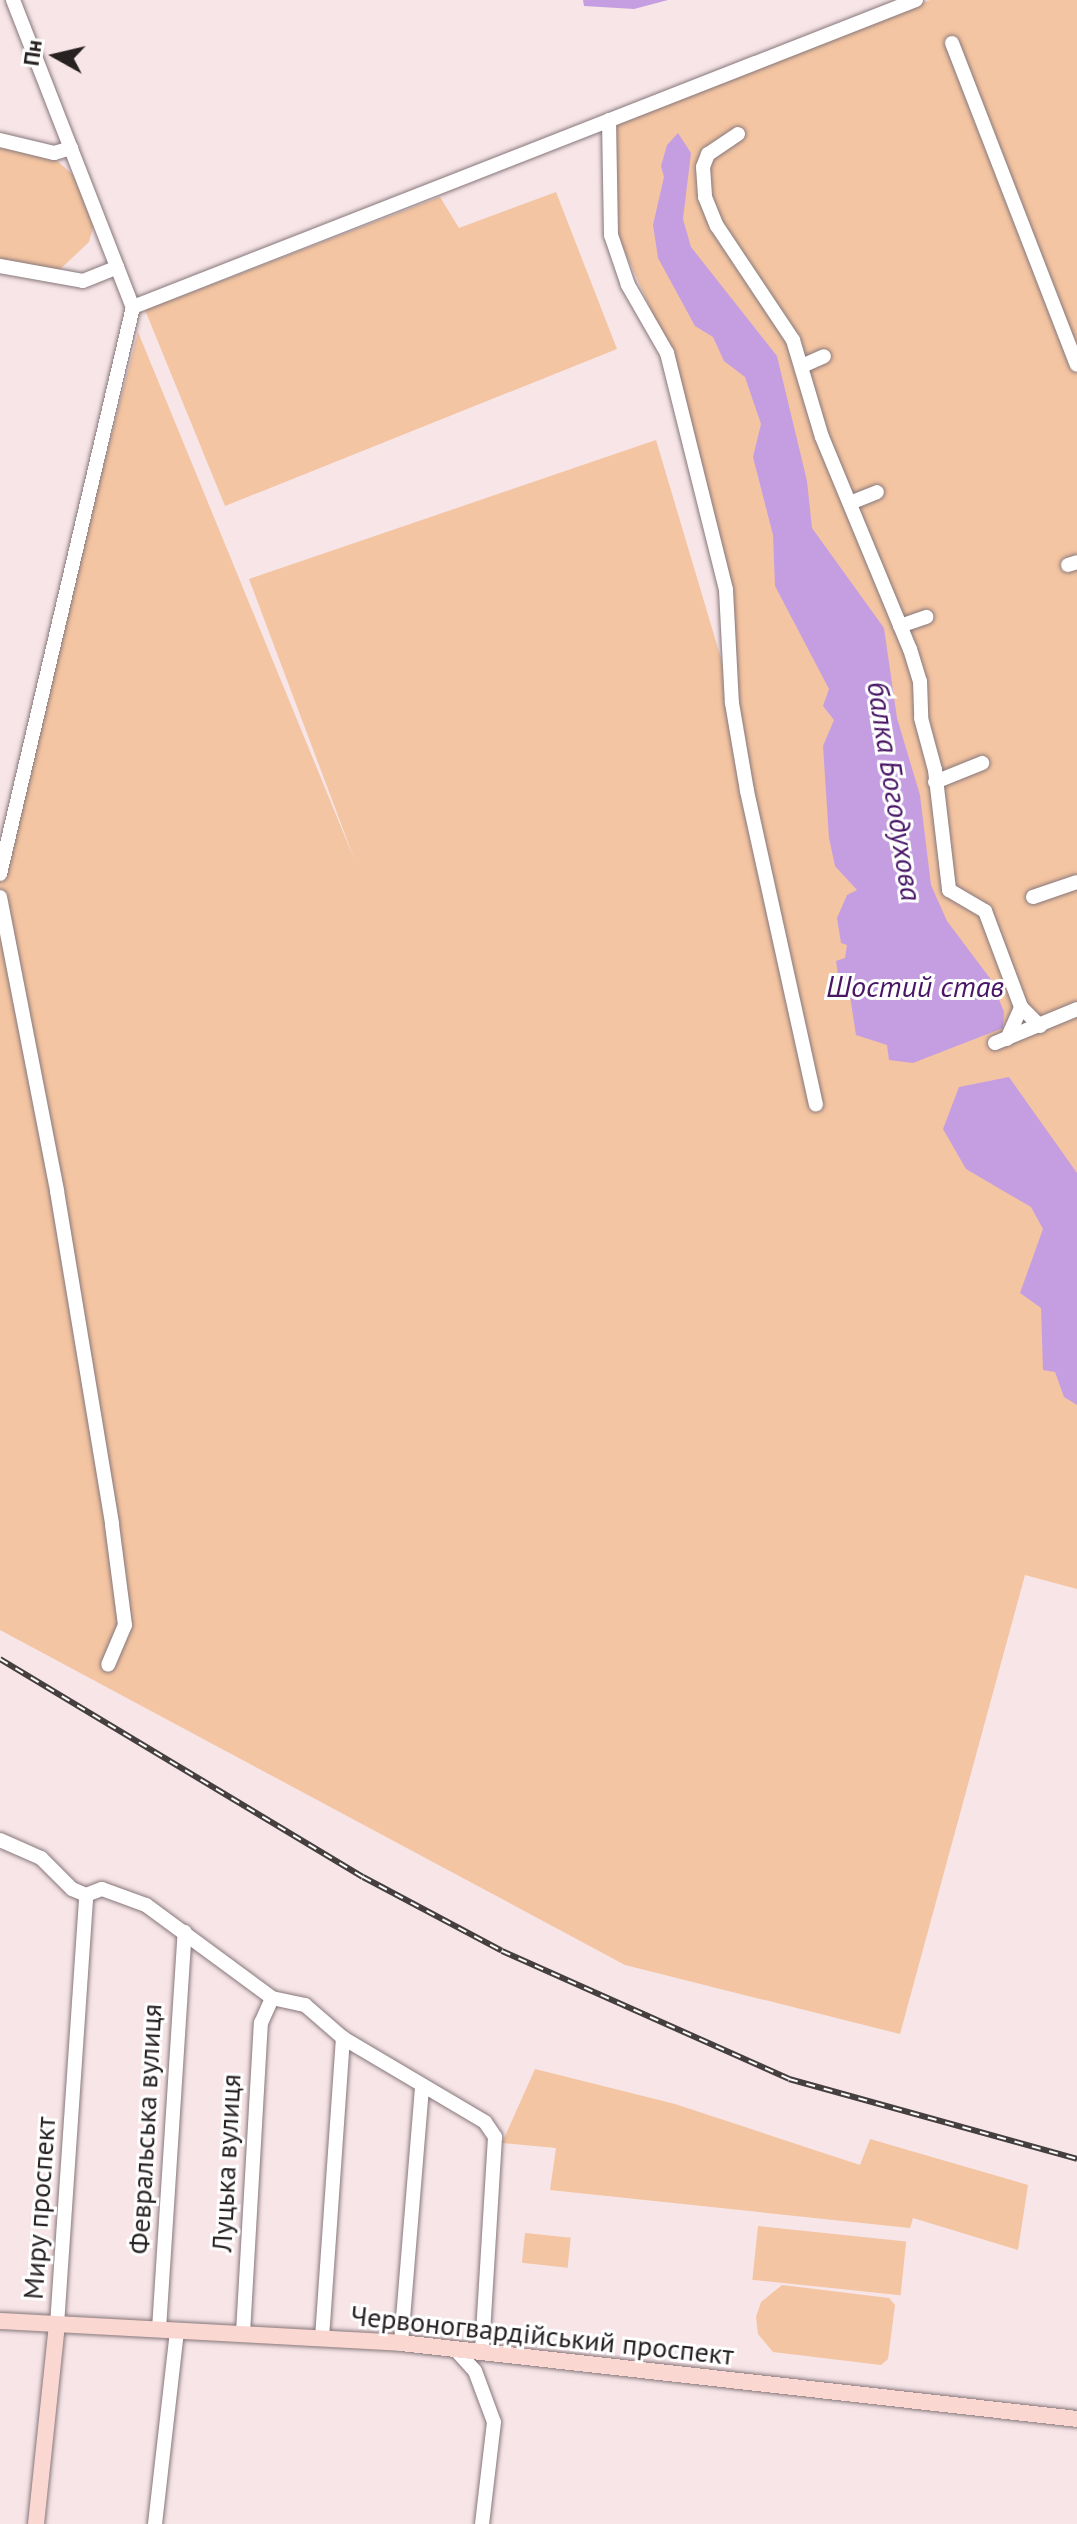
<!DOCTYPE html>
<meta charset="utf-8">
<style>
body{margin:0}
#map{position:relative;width:1077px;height:2524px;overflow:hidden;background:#f7e5e8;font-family:"PT Sans",sans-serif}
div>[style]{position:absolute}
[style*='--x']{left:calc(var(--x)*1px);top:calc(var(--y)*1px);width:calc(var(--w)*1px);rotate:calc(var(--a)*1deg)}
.green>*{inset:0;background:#f4c5a2;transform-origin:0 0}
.water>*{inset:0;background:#c59ee2}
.roads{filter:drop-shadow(0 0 2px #87777a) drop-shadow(0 0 2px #87777a)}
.minor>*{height:14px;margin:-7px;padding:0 7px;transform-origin:7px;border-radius:7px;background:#fff}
.major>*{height:16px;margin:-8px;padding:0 8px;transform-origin:8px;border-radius:8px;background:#fad8d1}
.rail>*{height:6px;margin-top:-3px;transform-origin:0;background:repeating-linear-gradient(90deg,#fff 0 9px,#463f40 0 18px);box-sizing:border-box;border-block:2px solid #463f40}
span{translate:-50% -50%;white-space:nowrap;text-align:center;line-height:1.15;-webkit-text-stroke:6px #fff;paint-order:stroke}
.street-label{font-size:28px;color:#272122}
.water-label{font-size:30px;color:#491666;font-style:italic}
.north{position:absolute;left:16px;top:16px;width:80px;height:80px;-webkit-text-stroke:6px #fff;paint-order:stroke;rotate:278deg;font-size:22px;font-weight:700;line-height:32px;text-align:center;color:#272122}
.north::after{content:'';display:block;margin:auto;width:28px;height:36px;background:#272122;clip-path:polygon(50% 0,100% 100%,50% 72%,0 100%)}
</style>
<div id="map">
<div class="green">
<div style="clip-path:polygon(930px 0,1077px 0,1077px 1589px,1025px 1575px,900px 2034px,625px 1965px,0 1630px,0 866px,138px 332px,355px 861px,249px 579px,656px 440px,734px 702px,728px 576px,672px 356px,615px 230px,614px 120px)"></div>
<div style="clip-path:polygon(0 146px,55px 159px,79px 180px,95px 221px,89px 242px,53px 276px,0 263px)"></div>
<div style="clip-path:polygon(556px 192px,617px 349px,225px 506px,145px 310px,440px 197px,459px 228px)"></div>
<div style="clip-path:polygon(535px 2069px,675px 2104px,860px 2165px,870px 2139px,1028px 2185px,1018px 2250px,913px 2218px,910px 2228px,550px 2190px,556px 2148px,502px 2143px)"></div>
<div style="left:758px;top:2226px;width:149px;height:54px;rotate:6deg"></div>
<div style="left:525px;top:2233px;width:46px;height:30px;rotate:6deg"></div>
<div style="clip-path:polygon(782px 2285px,889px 2298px,895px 2305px,888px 2359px,881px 2365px,773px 2352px,758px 2334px,756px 2317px,761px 2302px)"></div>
</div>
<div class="water">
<div style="clip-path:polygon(583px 0,668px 0,634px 9px,584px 6px)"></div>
<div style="clip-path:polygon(678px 133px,691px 153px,683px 219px,691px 247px,777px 356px,807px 481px,812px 528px,884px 628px,897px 718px,920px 795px,931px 885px,947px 921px,992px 981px,1004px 1012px,1003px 1028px,913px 1063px,889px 1060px,887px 1045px,856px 1035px,850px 996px,840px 989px,836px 961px,845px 958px,847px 945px,841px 943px,837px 918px,847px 895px,857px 890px,835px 866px,829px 838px,823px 746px,834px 720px,823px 706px,829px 689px,775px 586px,773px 535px,753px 457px,761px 424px,745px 377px,724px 361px,713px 337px,695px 326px,658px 258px,653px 225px,664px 177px,661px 166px,667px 145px)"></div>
<div style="clip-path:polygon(1009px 1077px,1077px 1173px,1077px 1405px,1064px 1397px,1055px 1372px,1043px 1370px,1041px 1308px,1020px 1293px,1043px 1229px,1031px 1207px,966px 1169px,943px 1129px,959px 1087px)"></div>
</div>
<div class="roads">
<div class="minor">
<div style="--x:13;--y:0;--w:330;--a:68.7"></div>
<div style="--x:133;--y:307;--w:841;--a:-21.41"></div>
<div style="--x:952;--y:43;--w:345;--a:68.8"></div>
<div style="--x:609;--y:120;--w:115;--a:89"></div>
<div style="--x:611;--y:235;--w:53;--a:71.2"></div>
<div style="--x:628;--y:285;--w:78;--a:60.2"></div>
<div style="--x:667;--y:353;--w:244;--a:76"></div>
<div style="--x:726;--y:590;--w:113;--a:87"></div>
<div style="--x:732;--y:703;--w:89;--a:80.3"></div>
<div style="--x:747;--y:791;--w:321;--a:77.6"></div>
<div style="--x:738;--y:134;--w:36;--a:146"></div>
<div style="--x:708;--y:154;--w:14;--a:111"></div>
<div style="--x:703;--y:167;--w:30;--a:86"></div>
<div style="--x:705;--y:197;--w:31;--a:68"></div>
<div style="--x:717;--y:226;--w:137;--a:56.3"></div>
<div style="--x:793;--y:340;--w:101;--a:73.4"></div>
<div style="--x:822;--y:437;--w:230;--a:67.5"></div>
<div style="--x:910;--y:649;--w:34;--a:73"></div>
<div style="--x:920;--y:681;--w:37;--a:88"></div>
<div style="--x:921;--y:718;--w:54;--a:74.9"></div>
<div style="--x:935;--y:770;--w:121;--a:83.3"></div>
<div style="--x:949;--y:890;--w:42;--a:30.3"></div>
<div style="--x:985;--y:911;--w:103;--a:69.4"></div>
<div style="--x:1021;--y:1007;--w:27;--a:45"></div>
<div style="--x:0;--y:140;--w:56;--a:13.5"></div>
<div style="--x:54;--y:153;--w:18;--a:-16"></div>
<div style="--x:0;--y:266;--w:84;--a:10.2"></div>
<div style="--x:83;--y:281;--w:37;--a:-22"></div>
<div style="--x:802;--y:366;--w:24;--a:-24"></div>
<div style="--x:850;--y:503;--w:29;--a:-22"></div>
<div style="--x:1068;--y:565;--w:9;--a:-18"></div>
<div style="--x:900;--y:626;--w:28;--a:-19"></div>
<div style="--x:935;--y:782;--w:51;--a:-22"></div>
<div style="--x:0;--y:874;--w:582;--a:-76.8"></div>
<div style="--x:0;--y:897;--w:299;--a:79"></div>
<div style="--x:57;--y:1191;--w:338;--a:80.6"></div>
<div style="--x:112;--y:1525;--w:101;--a:82.6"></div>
<div style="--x:125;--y:1625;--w:43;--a:113"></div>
<div style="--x:1033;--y:897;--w:46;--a:-18.8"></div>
<div style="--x:1007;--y:1039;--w:35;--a:-66"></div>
<div style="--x:995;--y:1043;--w:89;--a:-22.5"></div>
<div style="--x:0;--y:1840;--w:45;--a:23.7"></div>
<div style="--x:41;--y:1858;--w:44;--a:45"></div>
<div style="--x:72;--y:1889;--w:15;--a:23"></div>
<div style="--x:86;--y:1895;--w:17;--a:-21"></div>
<div style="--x:102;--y:1889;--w:47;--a:20"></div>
<div style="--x:146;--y:1905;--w:157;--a:36.4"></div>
<div style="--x:272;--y:1998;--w:34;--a:12"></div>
<div style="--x:305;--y:2005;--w:50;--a:41"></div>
<div style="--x:343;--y:2038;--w:165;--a:30.6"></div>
<div style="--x:485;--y:2122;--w:18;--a:56"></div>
<div style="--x:495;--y:2137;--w:215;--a:93.5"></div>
<div style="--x:57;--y:2325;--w:431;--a:-86.1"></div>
<div style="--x:159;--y:2329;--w:398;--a:-86.3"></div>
<div style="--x:243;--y:2333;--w:311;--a:-86.7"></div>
<div style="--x:261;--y:2023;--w:27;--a:-66"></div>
<div style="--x:322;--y:2338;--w:301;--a:-86"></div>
<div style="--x:401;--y:2343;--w:257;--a:-85.3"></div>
<div style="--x:456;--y:2350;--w:28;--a:48"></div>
<div style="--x:475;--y:2371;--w:54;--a:69.6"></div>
<div style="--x:494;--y:2422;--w:103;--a:96.7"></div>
<div style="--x:155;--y:2524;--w:195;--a:-83.5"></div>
</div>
<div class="major">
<div style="--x:0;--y:2321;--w:402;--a:3.1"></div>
<div style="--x:401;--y:2343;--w:680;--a:6.41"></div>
<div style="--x:36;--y:2524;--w:200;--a:-84"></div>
</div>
</div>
<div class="rail">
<div style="--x:0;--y:1659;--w:423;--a:31"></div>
<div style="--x:363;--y:1877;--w:157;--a:28"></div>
<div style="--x:502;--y:1951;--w:314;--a:24"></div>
<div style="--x:789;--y:2079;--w:299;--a:15.5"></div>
</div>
<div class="street-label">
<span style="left:145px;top:2129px;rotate:-87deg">Февральська вулиця</span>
<span style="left:226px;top:2163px;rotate:-87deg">Луцька вулиця</span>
<span style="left:39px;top:2208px;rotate:-86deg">Миру проспект</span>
<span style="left:542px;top:2335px;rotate:6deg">Червоногвардійський проспект</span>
</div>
<div class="water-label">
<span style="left:895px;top:791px;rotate:81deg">балка Богодухова</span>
<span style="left:915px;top:986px">Шостий став</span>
</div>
<div class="north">Пн</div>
</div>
